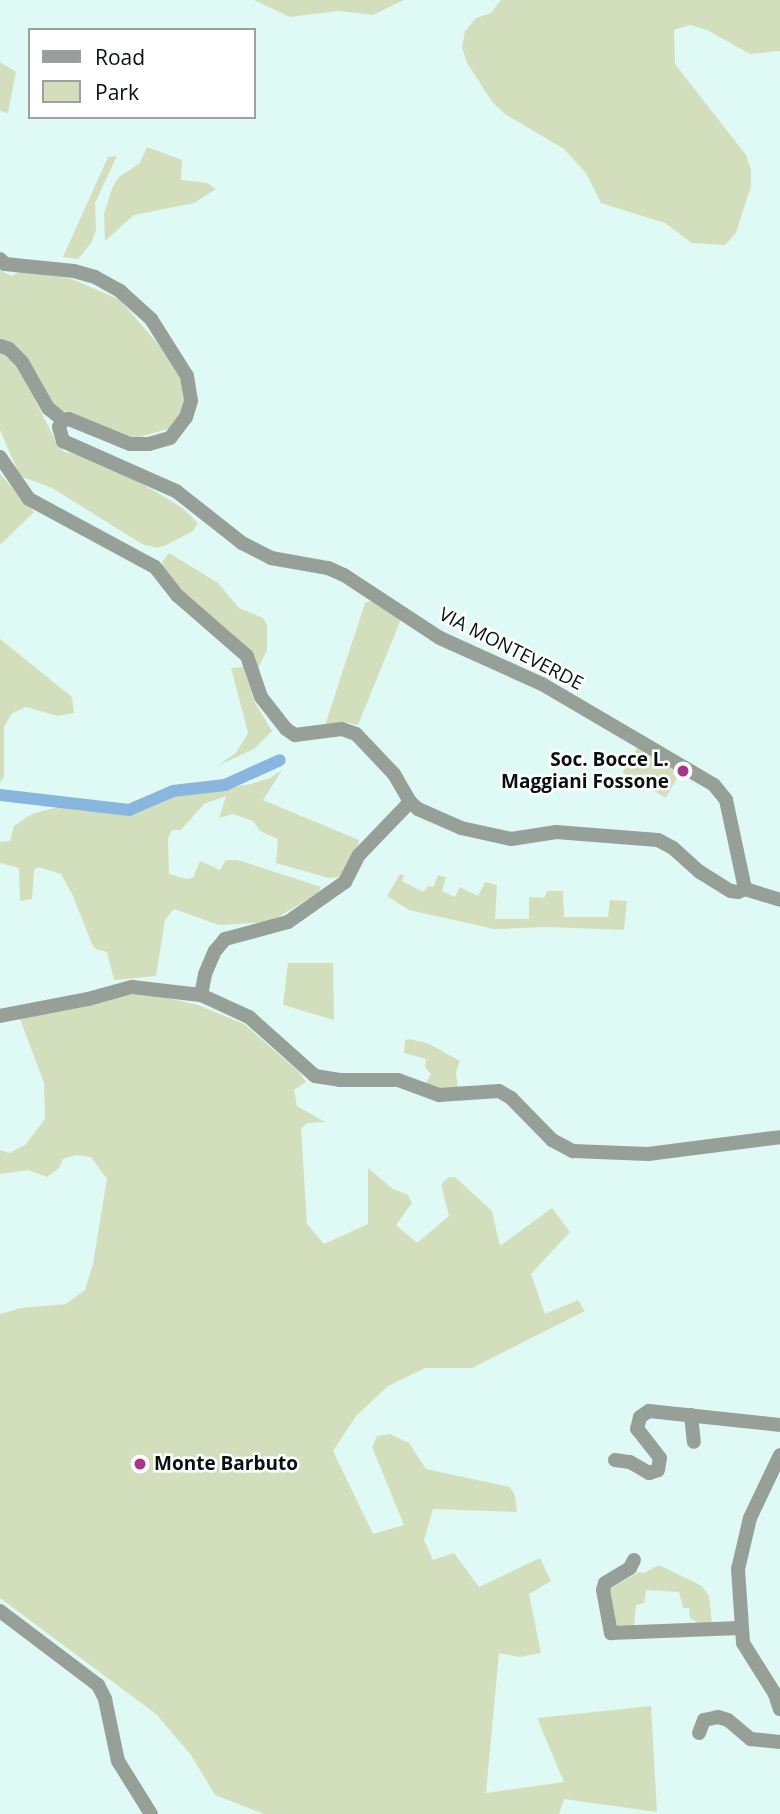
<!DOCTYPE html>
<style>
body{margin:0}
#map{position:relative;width:780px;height:1814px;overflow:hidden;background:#dffaf5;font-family:"Open Sans",sans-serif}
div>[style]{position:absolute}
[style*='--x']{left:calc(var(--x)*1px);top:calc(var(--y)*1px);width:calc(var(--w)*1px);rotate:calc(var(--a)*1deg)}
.green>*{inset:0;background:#d3dfbc;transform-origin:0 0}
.canal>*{height:12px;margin:-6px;padding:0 6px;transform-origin:6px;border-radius:6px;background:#89b6df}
.street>*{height:14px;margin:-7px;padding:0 7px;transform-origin:7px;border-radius:7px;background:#979f99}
.dots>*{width:19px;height:19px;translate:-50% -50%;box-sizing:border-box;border:4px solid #fff;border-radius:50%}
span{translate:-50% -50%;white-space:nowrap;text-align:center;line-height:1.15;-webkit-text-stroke:5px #fff;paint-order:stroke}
.street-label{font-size:19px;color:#081110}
.poi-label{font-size:19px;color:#081110;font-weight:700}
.right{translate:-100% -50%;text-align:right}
.left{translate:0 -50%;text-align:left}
.legend{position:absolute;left:28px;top:28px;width:228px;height:91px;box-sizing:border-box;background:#fff;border:2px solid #9ca09f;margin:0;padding:9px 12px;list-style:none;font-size:21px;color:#081110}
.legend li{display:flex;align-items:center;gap:14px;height:35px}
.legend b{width:35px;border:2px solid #9ca09f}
</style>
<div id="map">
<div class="green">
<div style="clip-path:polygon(254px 0,404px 0,373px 15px,339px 11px,290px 17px)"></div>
<div style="clip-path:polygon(501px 0,780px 0,780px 51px,750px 54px,707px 30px,690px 25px,674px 30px,675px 64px,746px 155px,751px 170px,751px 186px,736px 233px,725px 245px,692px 243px,665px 223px,601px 203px,586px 173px,564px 149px,505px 114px,493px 103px,467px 63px,462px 47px,465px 31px,476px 18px,491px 13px)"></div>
<div style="clip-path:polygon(0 62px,16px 72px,8px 113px,0 111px)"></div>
<div style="clip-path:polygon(147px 147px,182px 160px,181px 180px,207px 183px,216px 189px,194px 203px,134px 215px,105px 241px,104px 214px,113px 186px,119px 177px,140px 163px)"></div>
<div style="clip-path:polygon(117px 156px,95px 203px,96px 231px,91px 243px,78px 259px,63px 257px,108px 157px)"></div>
<div style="clip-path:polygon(0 270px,11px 276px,21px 271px,72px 279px,120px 300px,164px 351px,181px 379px,184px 413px,172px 428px,135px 438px,56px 408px,0 342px)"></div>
<div style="clip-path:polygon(0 352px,17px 365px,59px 447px,65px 452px,83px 455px,136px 480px,181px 507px,198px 523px,193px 531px,166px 545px,157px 548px,142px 544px,52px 488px,20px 476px,0 430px)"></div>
<div style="clip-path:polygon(0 474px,34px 512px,0 545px)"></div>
<div style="clip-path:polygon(169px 553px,218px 583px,239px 608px,263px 618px,267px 625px,267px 650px,258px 669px,247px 648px,176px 587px,163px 570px,162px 562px)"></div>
<div style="clip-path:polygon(372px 600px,401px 619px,358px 725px,344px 722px,325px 725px,365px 603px)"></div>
<div style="clip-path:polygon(0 639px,72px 697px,74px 713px,58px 716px,26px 707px,12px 713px,4px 727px,4px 777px,0 783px)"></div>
<div style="clip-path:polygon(244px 667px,254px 701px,272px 731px,254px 749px,217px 766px,236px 753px,248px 733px,231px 668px)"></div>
<div style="left:638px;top:746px;width:50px;height:31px;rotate:30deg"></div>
<div style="clip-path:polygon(282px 770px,263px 800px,359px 840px,356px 854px,340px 877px,329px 878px,276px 863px,278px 839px,260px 831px,253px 821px,233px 814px,219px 818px,226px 796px,204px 804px,181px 830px,172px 830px,168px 839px,169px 874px,186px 879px,193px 878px,200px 861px,220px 870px,226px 860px,238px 860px,321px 887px,318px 893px,270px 922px,219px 925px,174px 909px,165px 920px,156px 976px,114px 980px,107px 952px,96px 949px,92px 944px,73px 896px,61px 874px,38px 867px,34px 870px,32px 899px,20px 901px,19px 868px,0 863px,0 842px,10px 841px,14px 826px,32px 814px,65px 805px,127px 816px,169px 797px,251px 784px,270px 778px)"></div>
<div style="clip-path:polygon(400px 874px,404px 876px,402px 881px,423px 892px,428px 886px,433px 887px,438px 875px,446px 877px,442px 891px,455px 897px,460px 887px,478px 896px,485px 882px,497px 885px,495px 919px,529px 919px,529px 897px,544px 898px,547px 891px,563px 891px,564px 917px,608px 917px,610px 900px,627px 901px,624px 930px,546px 927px,494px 929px,409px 910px,387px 896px)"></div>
<div style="clip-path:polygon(288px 963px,333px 963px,334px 1020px,283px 1005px)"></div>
<div style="clip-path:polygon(133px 994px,151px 994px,198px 1005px,244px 1024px,299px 1072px,306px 1082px,294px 1090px,297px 1106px,325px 1122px,307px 1123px,301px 1129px,307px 1224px,324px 1244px,368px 1224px,368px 1168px,393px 1189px,408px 1195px,412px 1203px,396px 1225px,417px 1243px,449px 1216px,441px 1184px,449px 1177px,455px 1177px,492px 1211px,500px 1246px,552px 1208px,570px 1232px,531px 1274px,545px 1314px,578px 1300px,585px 1311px,472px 1368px,425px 1368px,388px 1386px,356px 1416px,333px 1451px,373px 1534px,404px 1525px,372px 1447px,377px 1436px,390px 1434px,409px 1443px,426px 1469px,510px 1487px,515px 1496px,517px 1512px,433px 1509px,424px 1540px,433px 1560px,454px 1553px,479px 1587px,540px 1558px,551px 1581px,529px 1594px,541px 1653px,519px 1657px,499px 1653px,486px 1793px,564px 1782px,537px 1718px,651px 1706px,657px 1812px,564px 1799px,559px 1814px,264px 1814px,215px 1795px,191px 1755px,156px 1714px,0 1598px,0 1314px,21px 1308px,66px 1304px,85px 1290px,93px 1264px,107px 1179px,91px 1157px,76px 1155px,63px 1159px,59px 1168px,47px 1177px,28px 1170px,0 1174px,0 1150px,9px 1153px,25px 1145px,45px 1119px,44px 1083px,20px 1019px)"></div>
<div style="clip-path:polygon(410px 1039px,429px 1044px,460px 1061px,456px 1072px,458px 1090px,424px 1087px,431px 1074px,425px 1067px,426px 1059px,404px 1053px,405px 1040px)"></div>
<div style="clip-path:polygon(659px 1565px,702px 1586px,709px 1596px,712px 1625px,701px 1625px,690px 1618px,689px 1608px,683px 1608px,679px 1592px,646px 1590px,644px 1603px,636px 1605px,634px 1628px,615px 1631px,609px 1589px,639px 1572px,644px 1573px)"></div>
</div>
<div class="canal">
<div style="--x:0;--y:795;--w:130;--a:6.6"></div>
<div style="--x:129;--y:810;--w:48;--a:-23.4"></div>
<div style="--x:173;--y:791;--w:52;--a:-6.6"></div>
<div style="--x:225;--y:785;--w:60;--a:-24.4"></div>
</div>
<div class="street">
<div style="--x:0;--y:259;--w:7;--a:45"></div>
<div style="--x:5;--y:264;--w:69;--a:5.8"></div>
<div style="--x:74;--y:271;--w:22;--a:16"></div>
<div style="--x:95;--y:277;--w:29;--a:29"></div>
<div style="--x:120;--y:291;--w:42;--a:42.1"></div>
<div style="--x:151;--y:319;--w:67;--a:57.7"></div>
<div style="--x:187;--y:376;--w:25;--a:81"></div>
<div style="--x:191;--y:401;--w:17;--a:107"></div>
<div style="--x:186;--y:417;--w:26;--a:127"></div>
<div style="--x:170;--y:438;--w:22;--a:164"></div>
<div style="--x:149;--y:444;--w:19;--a:180"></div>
<div style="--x:130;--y:444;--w:66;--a:-157.7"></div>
<div style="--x:69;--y:419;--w:6;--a:171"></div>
<div style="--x:63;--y:420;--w:8;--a:120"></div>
<div style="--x:59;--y:427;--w:15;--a:74"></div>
<div style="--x:63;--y:441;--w:124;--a:23.9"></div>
<div style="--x:176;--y:491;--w:84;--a:38.2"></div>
<div style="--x:242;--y:543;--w:33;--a:27"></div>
<div style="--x:271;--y:558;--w:58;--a:10"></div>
<div style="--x:328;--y:568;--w:17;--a:24"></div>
<div style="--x:344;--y:575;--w:115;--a:33.3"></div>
<div style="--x:440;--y:638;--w:112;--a:24.3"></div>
<div style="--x:542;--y:684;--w:199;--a:30.4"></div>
<div style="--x:714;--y:785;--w:19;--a:51"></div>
<div style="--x:726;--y:800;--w:91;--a:77.9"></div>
<div style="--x:745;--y:889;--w:37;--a:17"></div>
<div style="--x:0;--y:346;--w:9;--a:18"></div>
<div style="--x:9;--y:349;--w:18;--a:45"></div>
<div style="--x:22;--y:362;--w:53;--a:60.5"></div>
<div style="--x:48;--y:408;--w:19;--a:39"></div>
<div style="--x:0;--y:457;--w:51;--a:55.4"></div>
<div style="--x:29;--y:499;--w:143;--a:28.4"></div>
<div style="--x:155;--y:567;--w:37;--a:52"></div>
<div style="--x:178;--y:596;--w:91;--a:41"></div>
<div style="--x:247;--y:656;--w:43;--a:71.1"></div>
<div style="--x:261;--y:697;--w:41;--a:52"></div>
<div style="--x:286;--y:729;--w:11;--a:34"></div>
<div style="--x:295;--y:735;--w:47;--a:-7.3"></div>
<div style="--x:342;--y:729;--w:15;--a:20"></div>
<div style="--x:356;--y:734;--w:55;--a:46.5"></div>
<div style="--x:394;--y:774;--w:32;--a:60"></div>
<div style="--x:410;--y:802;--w:11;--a:41"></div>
<div style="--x:418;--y:809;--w:47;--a:23.8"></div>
<div style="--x:461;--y:828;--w:51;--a:12.4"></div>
<div style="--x:511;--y:839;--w:46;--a:-8.8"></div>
<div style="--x:556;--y:832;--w:102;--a:4.5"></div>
<div style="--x:658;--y:840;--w:17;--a:28"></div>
<div style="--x:673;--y:848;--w:36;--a:42"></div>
<div style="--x:700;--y:872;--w:36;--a:32"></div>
<div style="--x:731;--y:891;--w:7;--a:8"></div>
<div style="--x:738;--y:892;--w:8;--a:-23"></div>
<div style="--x:201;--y:995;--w:21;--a:-79"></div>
<div style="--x:205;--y:974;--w:25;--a:-67"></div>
<div style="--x:215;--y:951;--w:16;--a:-50"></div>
<div style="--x:225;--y:939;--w:65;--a:-15.1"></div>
<div style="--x:288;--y:922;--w:70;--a:-35.1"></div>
<div style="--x:345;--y:882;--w:30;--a:-63"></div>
<div style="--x:359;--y:855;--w:74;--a:-46.1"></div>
<div style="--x:0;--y:1016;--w:90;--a:-10.9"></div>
<div style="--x:88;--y:999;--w:46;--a:-15.3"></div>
<div style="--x:132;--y:987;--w:69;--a:6.6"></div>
<div style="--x:201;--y:995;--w:53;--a:24.6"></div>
<div style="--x:249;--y:1017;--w:89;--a:41.8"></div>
<div style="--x:315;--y:1076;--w:25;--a:9"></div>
<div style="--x:340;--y:1080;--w:58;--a:0"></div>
<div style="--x:398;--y:1080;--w:44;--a:20.1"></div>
<div style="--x:439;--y:1095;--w:60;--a:-3.8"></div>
<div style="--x:499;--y:1091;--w:14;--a:30"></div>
<div style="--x:511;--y:1098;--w:59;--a:45.7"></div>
<div style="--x:552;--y:1140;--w:24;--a:28"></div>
<div style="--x:573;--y:1151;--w:75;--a:2.3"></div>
<div style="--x:648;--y:1154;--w:133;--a:-7.3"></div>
<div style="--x:691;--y:1415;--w:27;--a:84"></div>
<div style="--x:780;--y:1455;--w:70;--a:115.5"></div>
<div style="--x:750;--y:1518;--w:52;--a:103.2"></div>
<div style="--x:738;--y:1569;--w:74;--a:86.1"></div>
<div style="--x:743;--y:1643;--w:60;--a:57.9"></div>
<div style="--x:775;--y:1694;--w:16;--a:72"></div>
<div style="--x:615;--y:1460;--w:15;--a:8"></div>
<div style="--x:630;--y:1462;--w:22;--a:30"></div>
<div style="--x:649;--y:1473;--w:9;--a:-18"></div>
<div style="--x:658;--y:1470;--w:12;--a:-81"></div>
<div style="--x:660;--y:1458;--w:37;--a:-128"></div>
<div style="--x:637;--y:1429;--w:12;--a:-76"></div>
<div style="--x:640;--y:1417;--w:11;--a:-34"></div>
<div style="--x:649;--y:1411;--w:132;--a:6.1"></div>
<div style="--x:634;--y:1560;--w:9;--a:117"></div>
<div style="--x:630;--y:1568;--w:29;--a:149"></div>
<div style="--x:605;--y:1583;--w:7;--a:106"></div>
<div style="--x:603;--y:1590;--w:44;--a:79.5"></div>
<div style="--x:611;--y:1633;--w:129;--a:-2.2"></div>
<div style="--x:0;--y:1611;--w:123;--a:37.1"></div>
<div style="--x:98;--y:1685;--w:16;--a:63"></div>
<div style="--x:105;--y:1699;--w:63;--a:78.2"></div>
<div style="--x:118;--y:1761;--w:62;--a:58.1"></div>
<div style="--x:699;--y:1733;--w:14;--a:-69"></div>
<div style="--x:704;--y:1720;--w:14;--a:-12"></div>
<div style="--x:718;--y:1717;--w:10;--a:17"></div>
<div style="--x:728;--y:1720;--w:30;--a:40"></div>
<div style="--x:751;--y:1739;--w:29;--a:6"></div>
</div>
<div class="dots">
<div style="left:683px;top:771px;background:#a9348c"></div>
<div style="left:140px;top:1464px;background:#a9348c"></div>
</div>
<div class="street-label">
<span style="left:511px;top:649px;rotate:27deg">VIA MONTEVERDE</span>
</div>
<div class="poi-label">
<span class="right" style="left:669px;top:771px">Soc. Bocce L.<br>Maggiani Fossone</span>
<span class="left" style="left:154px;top:1464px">Monte Barbuto</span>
</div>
<ul class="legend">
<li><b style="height:9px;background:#979f99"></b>Road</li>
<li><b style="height:19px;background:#d3dfbc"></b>Park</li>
</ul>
</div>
